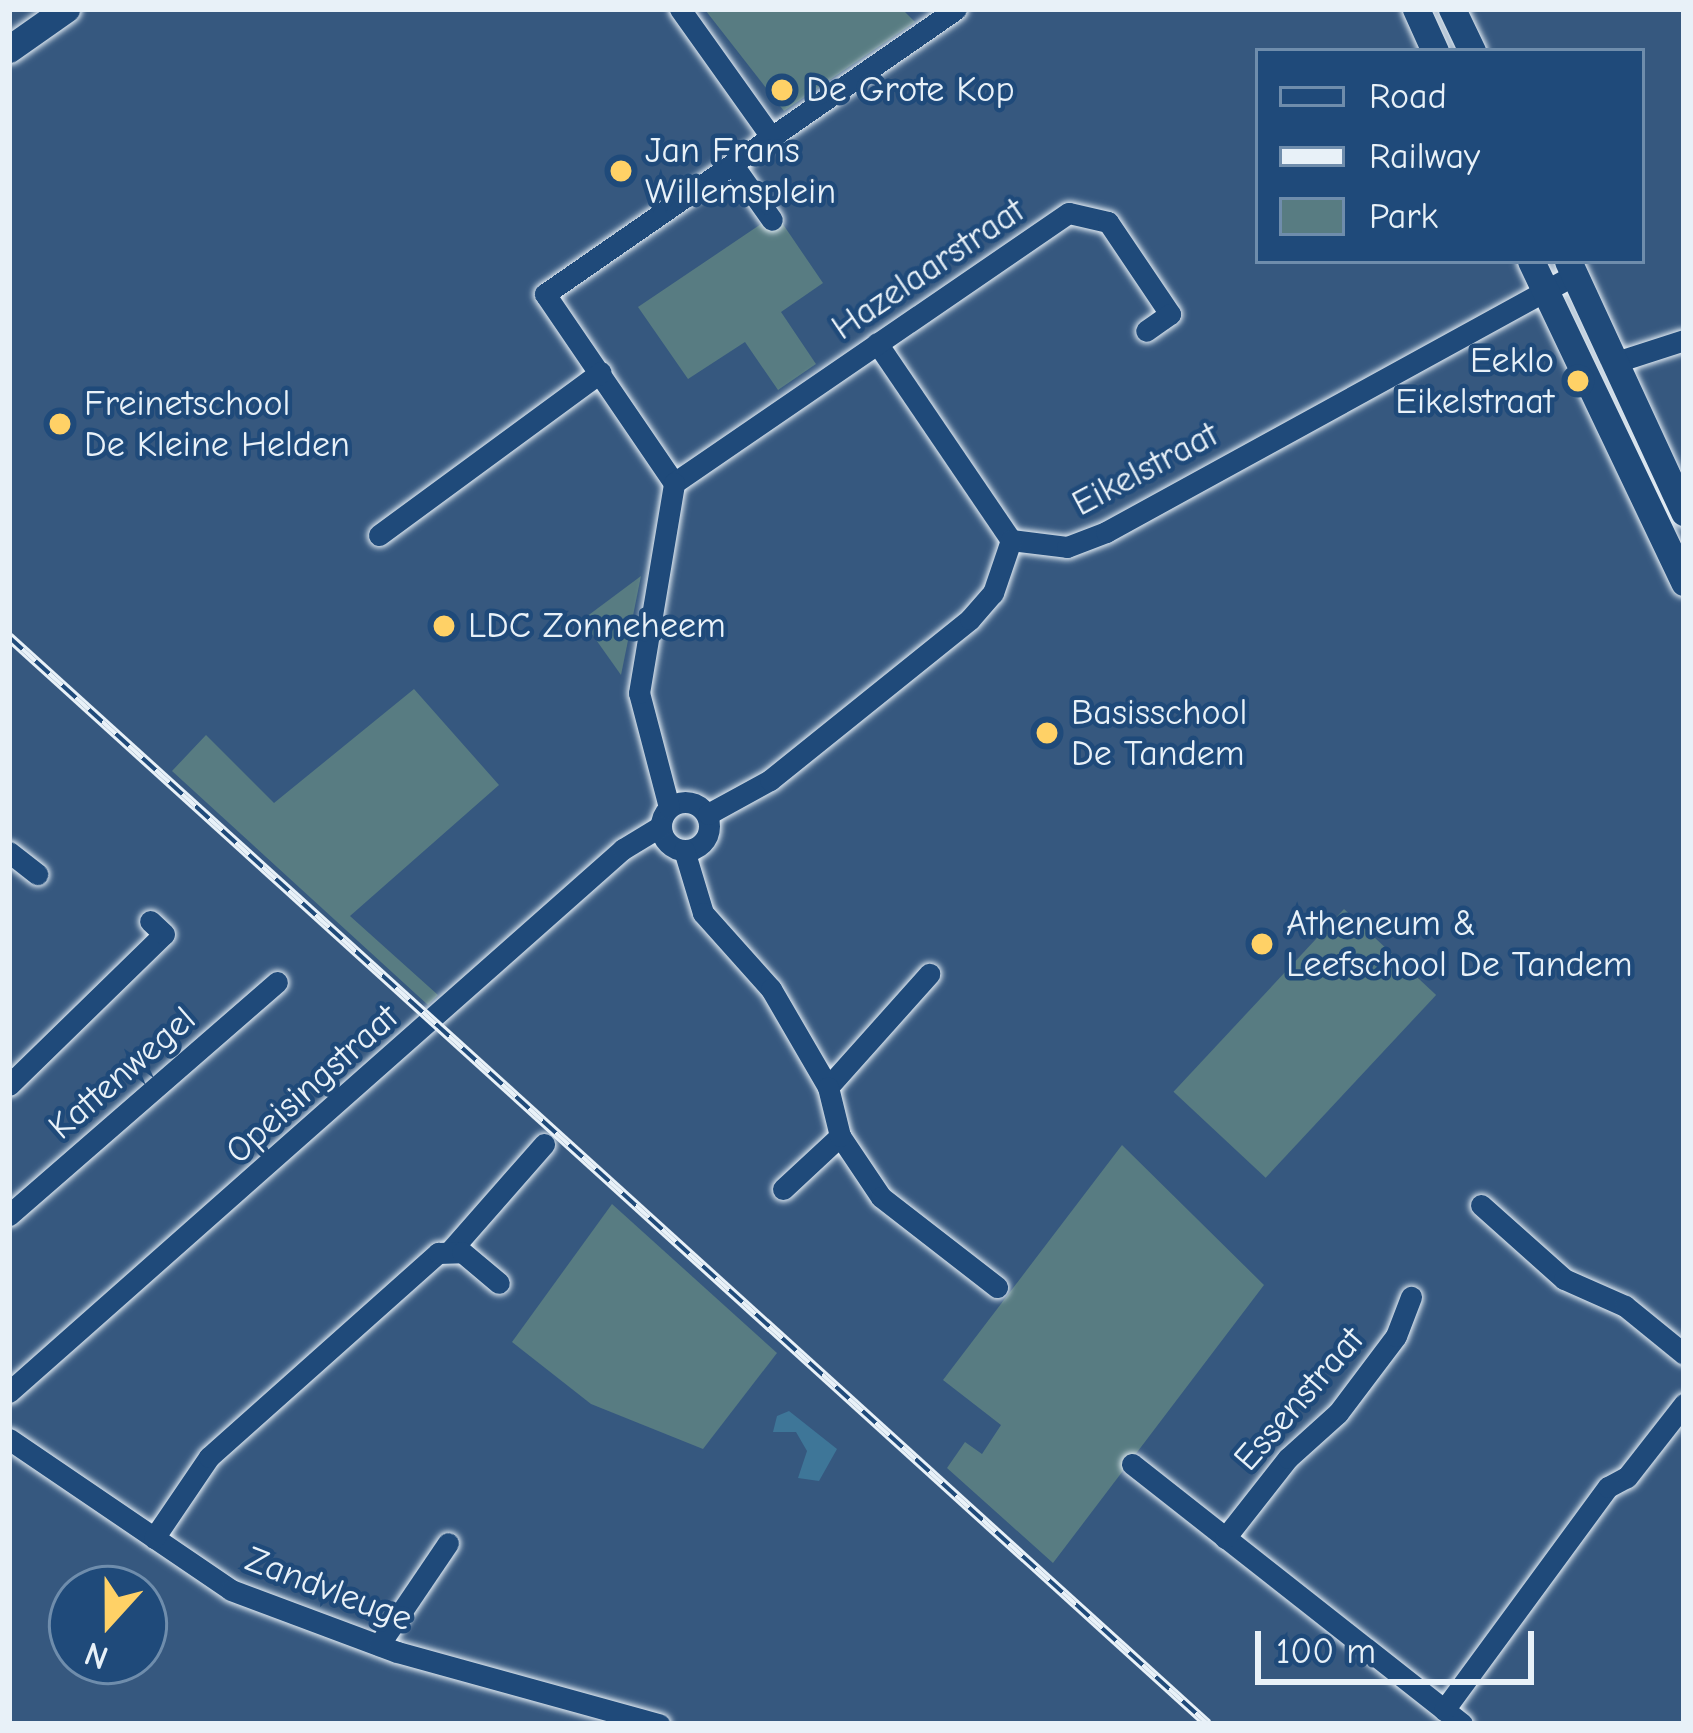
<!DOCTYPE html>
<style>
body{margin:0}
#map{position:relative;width:1693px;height:1733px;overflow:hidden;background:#36587f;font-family:"Comic Neue",sans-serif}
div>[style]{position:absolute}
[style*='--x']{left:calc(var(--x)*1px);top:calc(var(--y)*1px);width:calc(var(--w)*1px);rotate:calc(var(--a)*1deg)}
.green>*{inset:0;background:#587c82;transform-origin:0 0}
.water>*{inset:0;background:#3e7698}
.roads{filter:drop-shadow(0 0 3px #e8f1f8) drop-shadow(0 0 3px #e8f1f8)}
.minor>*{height:21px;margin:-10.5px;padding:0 10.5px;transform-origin:10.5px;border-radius:10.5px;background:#1f4a7a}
.minor>.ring{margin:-10.5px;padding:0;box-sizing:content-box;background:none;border:21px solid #1f4a7a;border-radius:50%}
.major>*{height:27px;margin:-13.5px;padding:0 13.5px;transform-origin:13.5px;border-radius:13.5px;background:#1f4a7a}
.rail>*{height:10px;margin-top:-5px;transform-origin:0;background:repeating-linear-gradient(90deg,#1f4a7a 0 18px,#e8f1f8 0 36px);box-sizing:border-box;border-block:3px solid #e8f1f8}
.dots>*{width:33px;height:33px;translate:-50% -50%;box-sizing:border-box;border:6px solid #1f4a7a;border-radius:50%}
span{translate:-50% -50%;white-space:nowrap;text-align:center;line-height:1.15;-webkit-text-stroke:9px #1f4a7a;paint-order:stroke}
.poi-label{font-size:36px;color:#e8f1f8}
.left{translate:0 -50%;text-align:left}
.right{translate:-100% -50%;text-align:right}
.street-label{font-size:36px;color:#e8f1f8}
.frame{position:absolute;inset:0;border:12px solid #e8f1f8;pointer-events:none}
.legend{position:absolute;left:1255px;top:48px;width:390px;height:216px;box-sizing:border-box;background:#1f4a7a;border:3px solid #6f8dac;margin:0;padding:15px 21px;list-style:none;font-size:36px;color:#e8f1f8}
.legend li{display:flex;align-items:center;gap:24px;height:60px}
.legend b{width:60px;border:3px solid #6f8dac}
.north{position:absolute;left:48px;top:1565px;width:120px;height:120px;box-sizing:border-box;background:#1f4a7a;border:3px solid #6f8dac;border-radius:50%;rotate:201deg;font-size:33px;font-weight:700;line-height:48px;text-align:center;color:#e8f1f8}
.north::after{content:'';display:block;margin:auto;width:42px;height:54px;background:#ffd166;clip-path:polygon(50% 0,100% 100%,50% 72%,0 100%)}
.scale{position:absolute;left:1255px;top:1631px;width:279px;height:54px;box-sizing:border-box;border:6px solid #e8f1f8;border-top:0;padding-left:15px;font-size:36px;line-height:42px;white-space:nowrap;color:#e8f1f8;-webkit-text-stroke:9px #1f4a7a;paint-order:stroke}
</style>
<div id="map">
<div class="green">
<div style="clip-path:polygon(902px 9px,915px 22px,784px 111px,706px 11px)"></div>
<div style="clip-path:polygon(776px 214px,823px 283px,781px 312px,816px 364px,778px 390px,745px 342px,688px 379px,638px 307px)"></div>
<div style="clip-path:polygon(641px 576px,621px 675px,582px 620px)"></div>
<div style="clip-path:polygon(414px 689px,499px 785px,350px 916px,438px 995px,428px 1005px,172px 771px,206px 735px,274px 803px)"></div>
<div style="left:1344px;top:909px;width:126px;height:250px;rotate:43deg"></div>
<div style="clip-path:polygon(1122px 1145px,1264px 1285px,1053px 1563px,947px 1468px,965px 1442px,982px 1454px,1001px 1425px,943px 1380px)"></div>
<div style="clip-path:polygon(612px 1204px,777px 1353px,703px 1449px,591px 1404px,512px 1342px)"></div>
</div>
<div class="water">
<div style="clip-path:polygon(789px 1411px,837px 1449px,819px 1481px,798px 1478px,807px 1451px,796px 1432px,773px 1432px,777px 1416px)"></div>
</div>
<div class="roads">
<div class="minor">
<div style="--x:680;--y:9;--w:153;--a:54.5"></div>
<div style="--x:733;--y:165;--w:67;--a:54.7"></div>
<div style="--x:877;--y:343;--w:238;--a:55.8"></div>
<div style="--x:1616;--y:362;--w:71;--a:-17.9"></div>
<div style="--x:674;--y:483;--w:229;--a:-124.3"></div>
<div style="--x:545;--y:294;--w:500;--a:-34.74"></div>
<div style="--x:674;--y:483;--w:478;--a:-34.4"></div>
<div style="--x:1069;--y:213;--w:40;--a:13"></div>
<div style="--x:1108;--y:222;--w:111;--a:56"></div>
<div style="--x:1170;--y:314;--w:29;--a:145"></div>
<div style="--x:379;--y:535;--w:275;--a:-36.3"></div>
<div style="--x:1011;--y:540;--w:56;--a:7.1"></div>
<div style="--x:1067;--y:547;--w:42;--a:-21"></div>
<div style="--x:1106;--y:532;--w:534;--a:-28.77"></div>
<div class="ring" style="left:661px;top:802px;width:27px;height:27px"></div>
<div style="--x:669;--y:807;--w:118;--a:-104.7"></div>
<div style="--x:639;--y:693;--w:213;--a:-80.5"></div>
<div style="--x:708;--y:814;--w:71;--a:-28.7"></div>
<div style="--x:770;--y:780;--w:257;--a:-38.8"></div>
<div style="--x:970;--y:619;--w:35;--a:-49"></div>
<div style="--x:993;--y:593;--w:56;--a:-71.2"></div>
<div style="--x:684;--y:850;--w:66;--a:73.2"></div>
<div style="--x:703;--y:913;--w:102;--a:48.2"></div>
<div style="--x:771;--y:989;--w:113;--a:59.8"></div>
<div style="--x:828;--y:1087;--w:152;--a:-48.2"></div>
<div style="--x:9;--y:852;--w:36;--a:38"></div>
<div style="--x:9;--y:1085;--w:216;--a:-44.3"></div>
<div style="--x:164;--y:934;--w:19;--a:-137"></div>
<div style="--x:840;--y:1136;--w:73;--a:56.1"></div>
<div style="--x:881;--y:1197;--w:147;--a:37.8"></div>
<div style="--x:783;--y:1189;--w:78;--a:-42.9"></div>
<div style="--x:840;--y:1136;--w:50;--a:-103.8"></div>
<div style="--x:1481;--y:1205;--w:111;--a:41.7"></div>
<div style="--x:1564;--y:1279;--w:67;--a:23.9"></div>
<div style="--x:1625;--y:1306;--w:76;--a:39.1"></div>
<div style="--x:9;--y:1215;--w:355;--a:-41"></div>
<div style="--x:451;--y:1250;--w:141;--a:-48.7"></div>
<div style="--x:9;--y:1392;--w:820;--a:-41.49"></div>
<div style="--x:623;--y:849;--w:44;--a:-31.2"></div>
<div style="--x:9;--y:1439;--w:268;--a:34.2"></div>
<div style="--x:231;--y:1590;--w:177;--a:20.5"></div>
<div style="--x:397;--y:1652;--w:272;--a:15.4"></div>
<div style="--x:1132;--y:1464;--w:420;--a:38.2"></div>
<div style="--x:154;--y:1538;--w:98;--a:-55.8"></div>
<div style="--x:209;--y:1457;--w:307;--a:-41.7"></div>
<div style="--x:438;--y:1253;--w:24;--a:-2"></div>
<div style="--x:462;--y:1252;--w:48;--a:40"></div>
<div style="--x:1225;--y:1538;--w:102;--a:-51.8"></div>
<div style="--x:1288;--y:1458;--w:67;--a:-42"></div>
<div style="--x:1338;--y:1413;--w:96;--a:-53"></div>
<div style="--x:1396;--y:1336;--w:42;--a:-69"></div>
<div style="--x:379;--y:1645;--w:123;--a:-55.9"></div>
<div style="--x:1444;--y:1710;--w:277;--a:-53.7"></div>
<div style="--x:1608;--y:1487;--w:21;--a:-28"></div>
<div style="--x:1627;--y:1477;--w:93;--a:-52"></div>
</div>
<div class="major">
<div style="--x:1416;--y:9;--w:46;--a:65.7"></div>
<div style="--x:1452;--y:9;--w:47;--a:64.5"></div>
<div style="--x:9;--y:49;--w:70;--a:-35.1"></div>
<div style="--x:1531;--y:261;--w:356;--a:64.5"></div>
<div style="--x:1568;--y:261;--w:277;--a:65.2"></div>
</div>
</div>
<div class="rail">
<div style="--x:9;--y:637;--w:1618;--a:42.2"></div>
</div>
<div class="dots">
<div style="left:782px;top:90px;background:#ffd166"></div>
<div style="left:621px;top:171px;background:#ffd166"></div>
<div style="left:1578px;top:381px;background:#ffd166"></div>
<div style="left:60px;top:424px;background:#ffd166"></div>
<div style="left:444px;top:626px;background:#ffd166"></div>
<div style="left:1047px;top:733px;background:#ffd166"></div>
<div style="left:1262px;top:944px;background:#ffd166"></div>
</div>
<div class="poi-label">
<span class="left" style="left:806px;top:90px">De Grote Kop</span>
<span class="left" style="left:645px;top:171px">Jan Frans<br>Willemsplein</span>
<span class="right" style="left:1554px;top:381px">Eeklo<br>Eikelstraat</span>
<span class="left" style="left:84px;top:424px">Freinetschool<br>De Kleine Helden</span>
<span class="left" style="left:468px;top:626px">LDC Zonneheem</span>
<span class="left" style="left:1071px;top:733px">Basisschool<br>De Tandem</span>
<span class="left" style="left:1286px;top:944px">Atheneum &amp;<br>Leefschool De Tandem</span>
</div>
<div class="street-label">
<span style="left:928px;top:269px;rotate:-34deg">Hazelaarstraat</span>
<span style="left:1145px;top:469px;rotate:-28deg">Eikelstraat</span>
<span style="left:122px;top:1073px;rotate:-41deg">Kattenwegel</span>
<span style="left:312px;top:1084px;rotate:-42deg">Opeisingstraat</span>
<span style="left:1299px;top:1399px;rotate:-49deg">Essenstraat</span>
<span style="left:329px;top:1589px;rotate:21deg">Zandvleuge</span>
</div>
<div class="frame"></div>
<ul class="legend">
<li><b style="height:15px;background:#1f4a7a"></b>Road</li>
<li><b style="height:15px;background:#e8f1f8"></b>Railway</li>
<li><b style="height:33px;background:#587c82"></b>Park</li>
</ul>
<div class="north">N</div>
<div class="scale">100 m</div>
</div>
